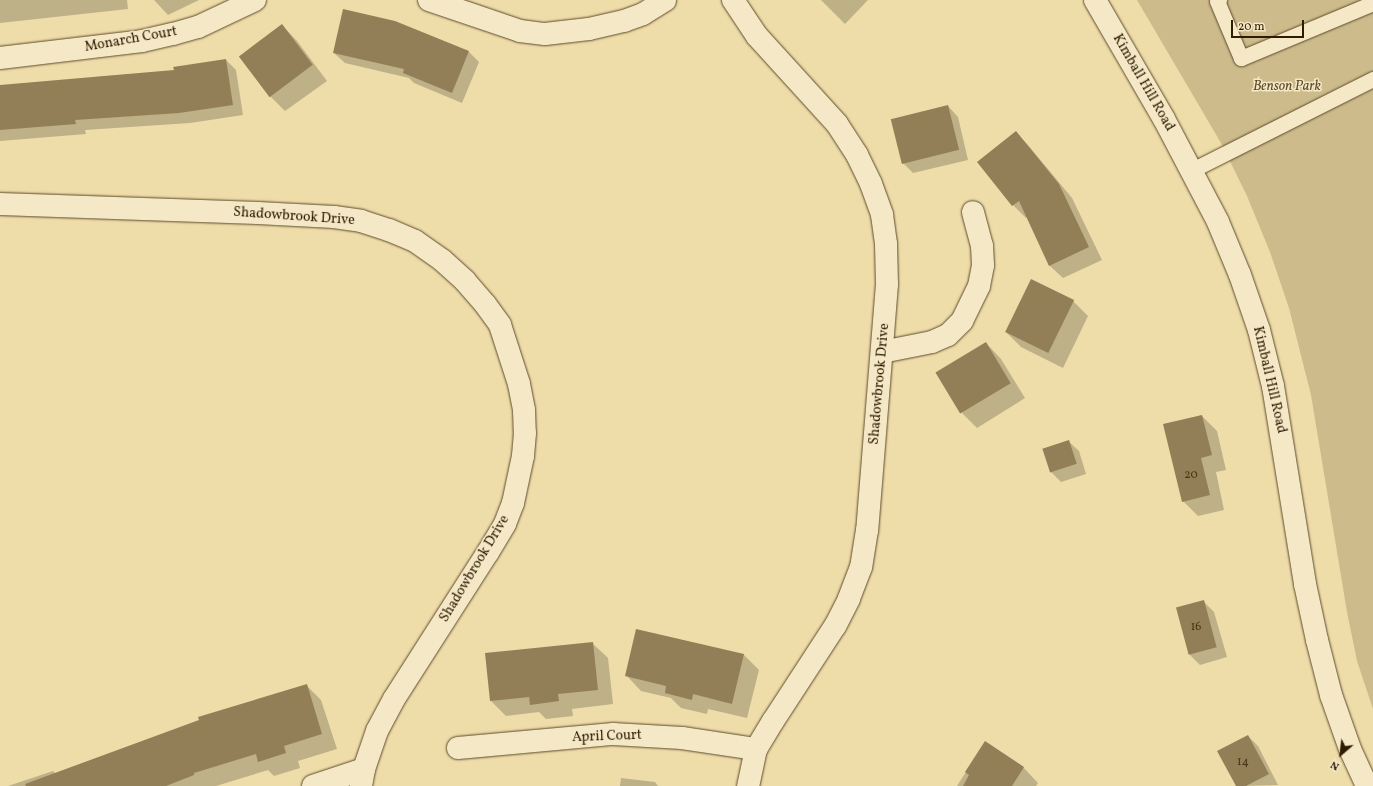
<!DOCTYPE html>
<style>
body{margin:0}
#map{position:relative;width:1373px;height:786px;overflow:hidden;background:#eedca9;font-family:Vollkorn,serif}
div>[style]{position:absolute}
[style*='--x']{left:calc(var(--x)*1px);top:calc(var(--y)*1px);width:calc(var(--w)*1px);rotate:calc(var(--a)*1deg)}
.green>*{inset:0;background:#cdbb8c}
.shadow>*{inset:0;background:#0003}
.building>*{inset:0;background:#927f58;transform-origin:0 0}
.roads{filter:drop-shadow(0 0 1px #5e4b2a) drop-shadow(0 0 1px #5e4b2a)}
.lane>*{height:15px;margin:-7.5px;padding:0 7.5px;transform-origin:7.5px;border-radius:7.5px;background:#f4e8c7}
.street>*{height:22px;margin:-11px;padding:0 11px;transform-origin:11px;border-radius:11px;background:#f4e8c7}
.secondary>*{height:22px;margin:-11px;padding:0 11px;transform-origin:11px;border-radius:11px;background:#f4e8c7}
span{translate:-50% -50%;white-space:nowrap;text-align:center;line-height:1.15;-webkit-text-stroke:3px #f4e8c7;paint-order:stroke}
.number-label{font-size:12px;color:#473416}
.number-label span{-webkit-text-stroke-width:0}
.street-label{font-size:14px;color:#2e1b00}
.park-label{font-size:14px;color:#5e4b2a;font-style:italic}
.north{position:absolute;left:1321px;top:734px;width:40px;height:40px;-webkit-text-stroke:3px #f4e8c7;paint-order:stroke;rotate:208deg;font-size:11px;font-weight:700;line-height:16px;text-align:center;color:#2e1b00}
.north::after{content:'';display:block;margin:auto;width:14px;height:18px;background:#2e1b00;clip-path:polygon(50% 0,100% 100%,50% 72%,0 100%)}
.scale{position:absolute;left:1231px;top:20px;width:73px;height:18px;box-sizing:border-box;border:2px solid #2e1b00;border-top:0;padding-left:5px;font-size:12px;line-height:14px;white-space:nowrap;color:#2e1b00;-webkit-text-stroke:3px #f4e8c7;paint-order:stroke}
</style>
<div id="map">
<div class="green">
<div style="clip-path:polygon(1137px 0,1373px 0,1373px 709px,1357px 661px,1347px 612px,1311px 395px,1289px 308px,1270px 252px,1247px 196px,1221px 143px)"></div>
</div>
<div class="shadow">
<div style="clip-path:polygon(0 0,127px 0,128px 9px,0 23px)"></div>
<div style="clip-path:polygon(154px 0,199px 0,168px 15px)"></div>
<div style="clip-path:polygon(821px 0,868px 0,845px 24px)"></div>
<div style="clip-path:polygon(394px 22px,469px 52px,479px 62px,462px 103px,414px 83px,409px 78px,345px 63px,334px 53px)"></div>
<div style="clip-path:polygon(282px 25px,297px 41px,327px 81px,285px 111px,270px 96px)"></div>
<div style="clip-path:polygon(226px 60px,236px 70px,243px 115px,190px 123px,85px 130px,86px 134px,0 141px,0 87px,95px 79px,95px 77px,175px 71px)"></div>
<div style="clip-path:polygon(948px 106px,958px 117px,968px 160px,913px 173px,903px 163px)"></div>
<div style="clip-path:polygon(1015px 132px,1028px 145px,1072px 198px,1102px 260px,1063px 278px,1050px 266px,1027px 217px,1026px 218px,1013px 205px)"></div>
<div style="clip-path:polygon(1073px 301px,1088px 316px,1063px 368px,1021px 347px,1006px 332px)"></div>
<div style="clip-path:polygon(986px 343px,1001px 359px,1025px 398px,977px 428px,962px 413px,938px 373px)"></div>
<div style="clip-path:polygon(1202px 416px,1217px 431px,1226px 470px,1216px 472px,1224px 510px,1198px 516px,1183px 501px)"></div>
<div style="clip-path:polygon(1068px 441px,1079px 451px,1086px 474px,1061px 482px,1051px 472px,1043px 449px)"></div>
<div style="clip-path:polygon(1203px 601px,1214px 612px,1227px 657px,1200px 665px,1190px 655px,1177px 609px)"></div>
<div style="clip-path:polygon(637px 630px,744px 655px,759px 670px,747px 718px,708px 709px,707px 714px,681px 708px,671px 698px,641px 691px,626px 675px)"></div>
<div style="clip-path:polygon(592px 643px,608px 658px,613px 704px,572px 709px,573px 716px,546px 719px,539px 712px,506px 716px,491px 701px)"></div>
<div style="clip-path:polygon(306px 685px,321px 700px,337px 749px,298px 761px,300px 768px,274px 776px,268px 770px,216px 786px,8px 786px,53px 771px,56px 774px)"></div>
<div style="clip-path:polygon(1248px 736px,1258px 746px,1278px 785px,1237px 786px)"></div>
<div style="clip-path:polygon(985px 742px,1023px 767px,1038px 783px,1036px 786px,957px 786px)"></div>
<div style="clip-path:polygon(621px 778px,655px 782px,658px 786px,620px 786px)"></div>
</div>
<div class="building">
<div style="clip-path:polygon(343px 9px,395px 21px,469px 51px,452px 93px,403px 73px,404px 69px,333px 53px)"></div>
<div style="left:282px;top:24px;width:51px;height:54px;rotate:53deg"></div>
<div style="clip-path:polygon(226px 59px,233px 105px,179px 113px,75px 120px,76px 124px,0 130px,0 85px,174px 70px,173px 67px)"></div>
<div style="left:948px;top:105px;width:46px;height:59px;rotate:76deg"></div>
<div style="clip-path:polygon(1016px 131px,1059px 184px,1089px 247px,1049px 266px,1019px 201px,1012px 206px,977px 162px)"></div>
<div style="left:1031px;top:279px;width:48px;height:59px;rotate:26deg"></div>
<div style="left:986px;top:342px;width:48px;height:59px;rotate:59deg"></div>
<div style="clip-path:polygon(1202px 415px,1212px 455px,1201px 458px,1210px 495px,1182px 502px,1163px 424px)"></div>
<div style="left:1069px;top:440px;width:25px;height:28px;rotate:72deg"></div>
<div style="left:1204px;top:600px;width:49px;height:29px;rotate:75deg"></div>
<div style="clip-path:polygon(636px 629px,744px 654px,732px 704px,693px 694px,692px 700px,665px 693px,666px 686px,625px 676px)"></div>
<div style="clip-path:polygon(593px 642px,598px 690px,558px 694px,559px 701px,530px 705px,529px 697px,490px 701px,485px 653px)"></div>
<div style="clip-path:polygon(307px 684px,322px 734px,284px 746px,286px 753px,258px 762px,256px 754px,194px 773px,194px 775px,166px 786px,26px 786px,25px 784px,199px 720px,198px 717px)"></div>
<div style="clip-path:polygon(1248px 735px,1269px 774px,1246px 786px,1236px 786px,1217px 751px)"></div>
<div style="clip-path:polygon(985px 741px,1024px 767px,1012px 786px,963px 786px,969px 775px,965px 772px)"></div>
</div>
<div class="roads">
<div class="lane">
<div style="--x:1219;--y:0;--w:2;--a:153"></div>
<div style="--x:1217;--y:1;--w:62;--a:67.2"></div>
<div style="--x:1241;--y:58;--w:143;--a:-22.6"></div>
<div style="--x:1192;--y:170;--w:203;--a:-26.7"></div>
</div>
<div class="street">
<div style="--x:429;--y:0;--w:96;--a:18.8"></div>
<div style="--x:520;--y:31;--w:25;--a:7"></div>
<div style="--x:545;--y:34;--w:44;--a:-6.5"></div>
<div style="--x:589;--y:29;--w:36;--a:-13"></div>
<div style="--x:624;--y:21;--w:20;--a:-20"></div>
<div style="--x:643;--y:14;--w:26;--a:-32"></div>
<div style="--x:733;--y:0;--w:43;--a:56.3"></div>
<div style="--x:757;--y:36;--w:119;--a:47.7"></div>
<div style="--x:837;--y:124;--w:37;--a:57"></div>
<div style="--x:857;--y:155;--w:32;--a:64"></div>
<div style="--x:871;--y:184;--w:33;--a:70"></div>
<div style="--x:882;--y:215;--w:29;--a:82"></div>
<div style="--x:886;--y:244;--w:40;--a:88.6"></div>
<div style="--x:887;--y:284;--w:247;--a:94.6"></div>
<div style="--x:867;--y:530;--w:37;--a:99"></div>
<div style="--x:861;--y:567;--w:34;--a:111"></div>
<div style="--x:849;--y:599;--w:30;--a:117"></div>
<div style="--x:835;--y:626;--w:113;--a:123.1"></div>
<div style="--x:773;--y:721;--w:33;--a:121"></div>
<div style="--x:756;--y:749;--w:38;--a:102"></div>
<div style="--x:0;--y:58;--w:143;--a:-6.8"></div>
<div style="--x:142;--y:41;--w:32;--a:-13"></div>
<div style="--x:173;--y:34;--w:26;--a:-16"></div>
<div style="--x:198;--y:27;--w:63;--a:-25.3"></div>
<div style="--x:0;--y:204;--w:258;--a:2"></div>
<div style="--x:258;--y:213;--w:76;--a:3"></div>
<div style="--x:334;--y:217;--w:27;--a:8"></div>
<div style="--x:361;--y:221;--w:29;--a:18"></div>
<div style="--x:389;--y:230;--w:28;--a:23"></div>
<div style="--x:415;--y:241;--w:33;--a:35"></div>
<div style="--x:442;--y:260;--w:31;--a:42"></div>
<div style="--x:465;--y:281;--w:30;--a:49"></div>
<div style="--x:485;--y:304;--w:26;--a:54"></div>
<div style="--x:500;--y:325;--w:62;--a:72.1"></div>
<div style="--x:519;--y:384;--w:26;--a:79"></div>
<div style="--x:524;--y:410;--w:23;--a:88"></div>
<div style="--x:525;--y:433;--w:23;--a:95"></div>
<div style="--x:523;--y:456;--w:48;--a:102"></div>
<div style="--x:513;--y:503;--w:22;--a:111"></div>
<div style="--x:505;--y:524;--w:33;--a:121"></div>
<div style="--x:488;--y:552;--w:174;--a:122.6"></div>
<div style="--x:394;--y:699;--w:36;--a:118"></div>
<div style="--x:377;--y:731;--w:40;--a:108.9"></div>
<div style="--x:364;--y:769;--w:17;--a:100"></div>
<div style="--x:882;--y:352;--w:51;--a:-11.3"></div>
<div style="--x:932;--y:342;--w:17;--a:-24"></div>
<div style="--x:948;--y:335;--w:20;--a:-45"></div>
<div style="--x:962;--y:321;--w:39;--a:-64"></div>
<div style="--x:979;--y:286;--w:21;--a:-79"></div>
<div style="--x:983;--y:265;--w:19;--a:-93"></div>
<div style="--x:982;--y:246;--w:35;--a:-105"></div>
<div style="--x:458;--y:748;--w:156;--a:-5.2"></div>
<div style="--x:613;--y:734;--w:69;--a:3.3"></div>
<div style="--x:682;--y:738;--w:75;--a:8.5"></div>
<div style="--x:313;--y:786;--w:54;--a:-18.4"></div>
</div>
<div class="secondary">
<div style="--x:1095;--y:0;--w:138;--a:59.9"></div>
<div style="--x:1164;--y:119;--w:116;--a:62.3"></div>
<div style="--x:1218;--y:222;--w:57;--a:67.5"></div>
<div style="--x:1240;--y:275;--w:58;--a:70.9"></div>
<div style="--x:1259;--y:330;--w:58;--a:76"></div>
<div style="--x:1273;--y:386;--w:201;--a:80.8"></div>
<div style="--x:1305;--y:584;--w:57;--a:77.9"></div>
<div style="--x:1317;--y:640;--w:57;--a:75.7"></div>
<div style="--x:1331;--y:695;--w:57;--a:70.6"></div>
<div style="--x:1350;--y:749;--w:41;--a:65.3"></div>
</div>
</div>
<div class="number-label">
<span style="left:1191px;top:476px">20</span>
<span style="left:1196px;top:628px">16</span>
<span style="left:1243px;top:763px">14</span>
</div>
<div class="street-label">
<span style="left:131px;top:40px;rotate:-10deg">Monarch Court</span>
<span style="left:1143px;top:83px;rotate:60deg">Kimball Hill Road</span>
<span style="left:294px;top:217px;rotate:4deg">Shadowbrook Drive</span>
<span style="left:1269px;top:380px;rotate:77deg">Kimball Hill Road</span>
<span style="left:880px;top:384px;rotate:-85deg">Shadowbrook Drive</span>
<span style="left:475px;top:569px;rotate:-59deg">Shadowbrook Drive</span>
<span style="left:607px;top:737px;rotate:-2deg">April Court</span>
</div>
<div class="park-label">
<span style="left:1287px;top:87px">Benson Park</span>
</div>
<div class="north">N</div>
<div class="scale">20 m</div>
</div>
